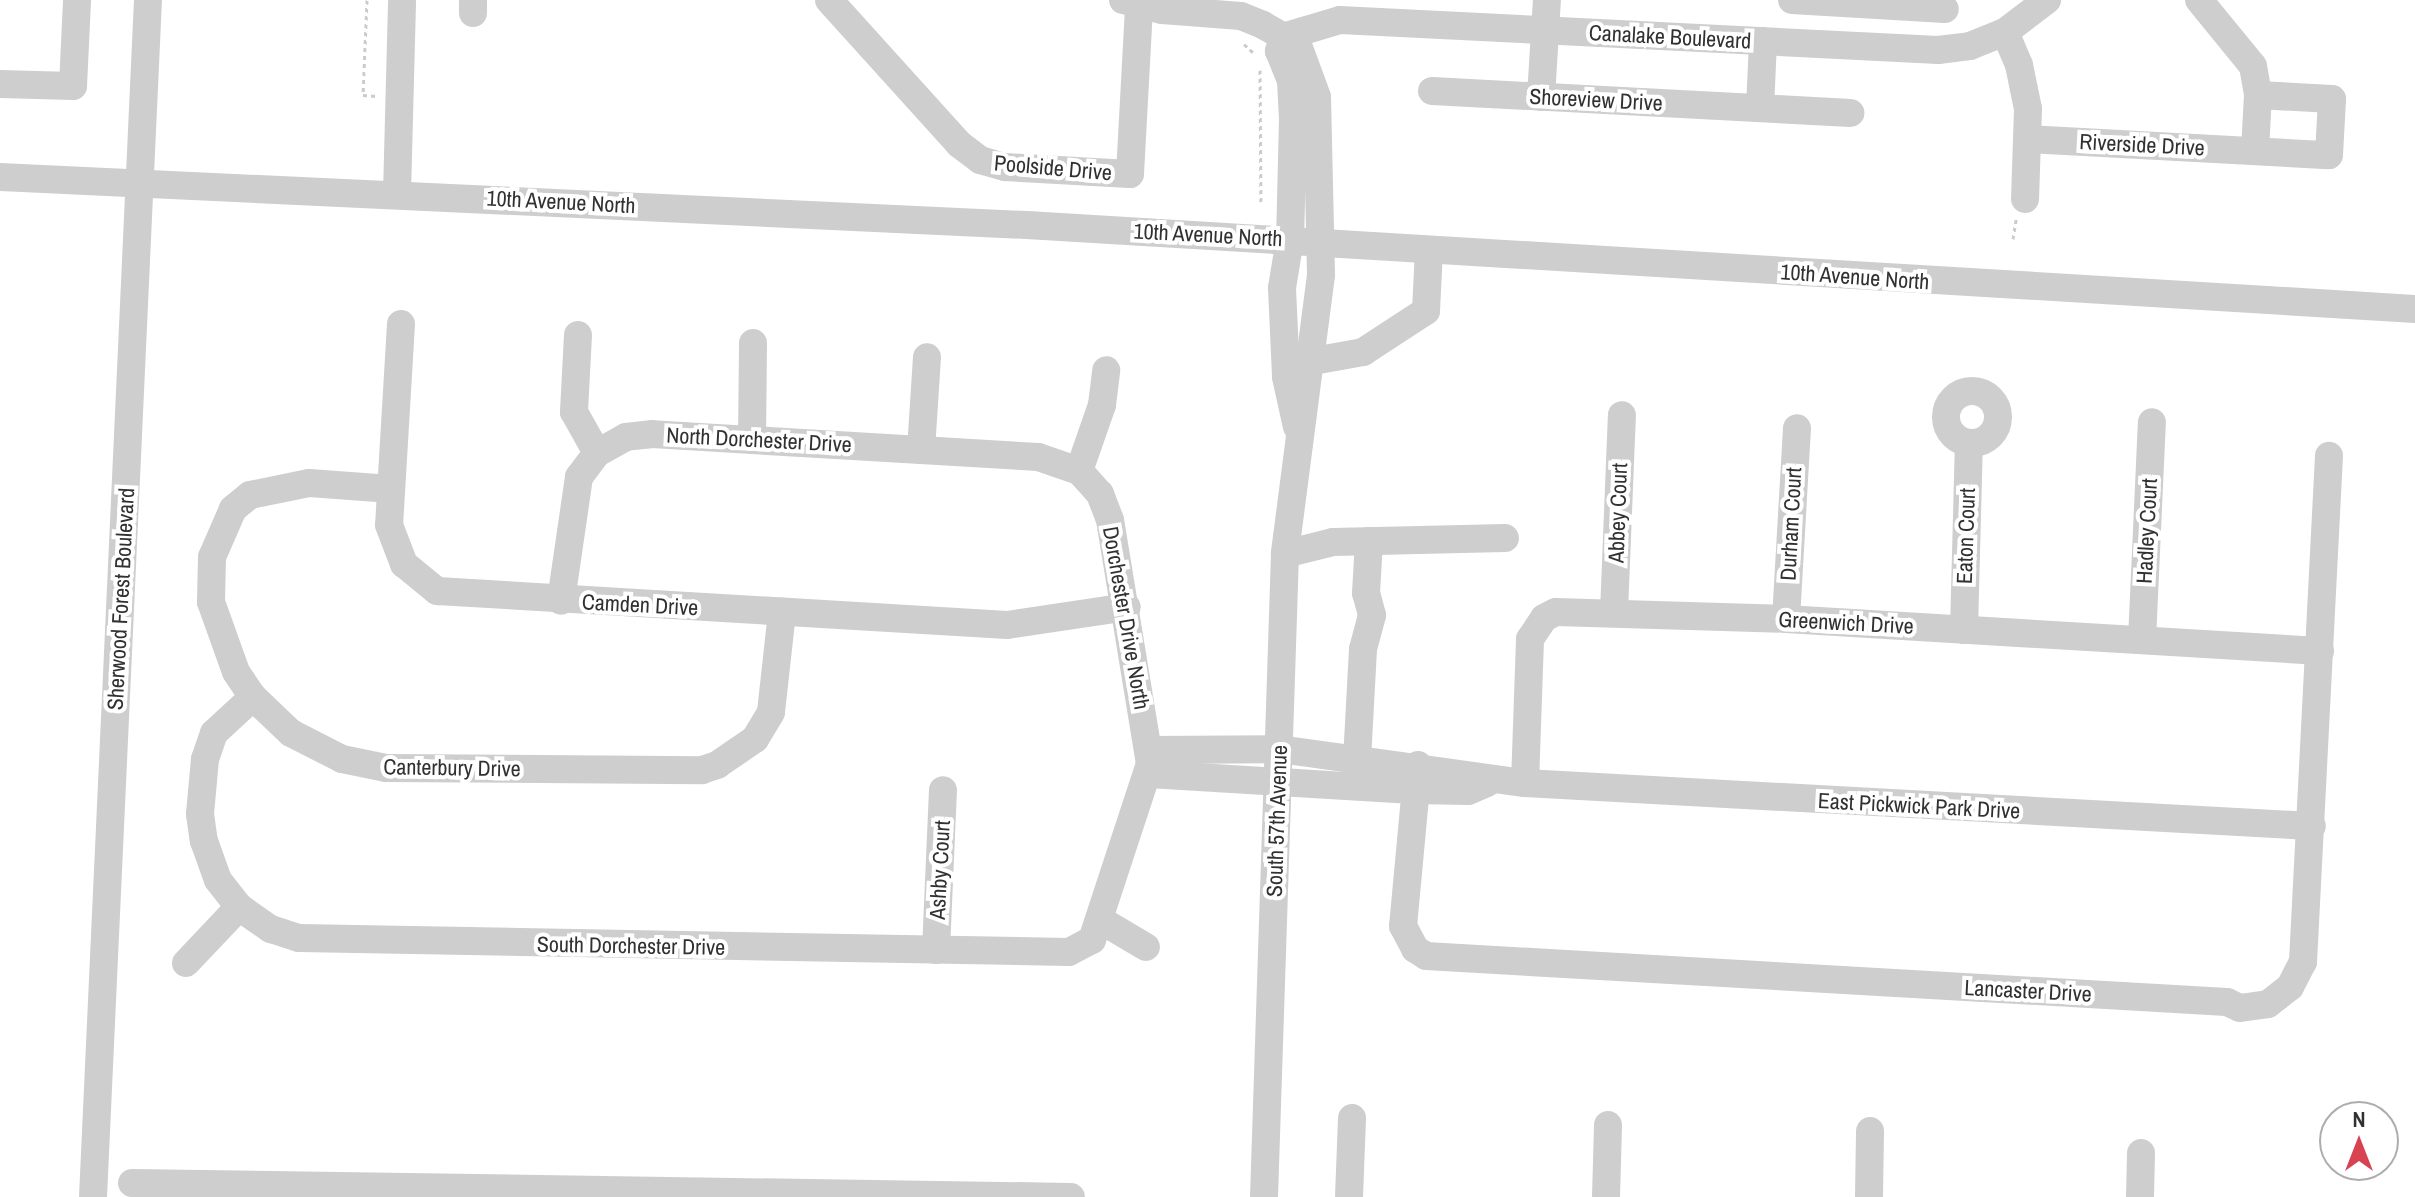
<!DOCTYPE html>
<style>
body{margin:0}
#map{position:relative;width:2415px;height:1197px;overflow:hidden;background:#fff;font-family:"Archivo Narrow",sans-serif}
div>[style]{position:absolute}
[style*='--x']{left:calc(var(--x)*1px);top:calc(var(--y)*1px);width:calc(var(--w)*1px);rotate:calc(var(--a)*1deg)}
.path>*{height:3px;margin-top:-1.5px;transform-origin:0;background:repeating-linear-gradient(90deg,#cbcbcb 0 4px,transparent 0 8px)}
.minor>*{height:28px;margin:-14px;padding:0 14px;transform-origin:14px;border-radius:14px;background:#cecece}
.minor>.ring{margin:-14px;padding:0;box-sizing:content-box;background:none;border:28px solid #cecece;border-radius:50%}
span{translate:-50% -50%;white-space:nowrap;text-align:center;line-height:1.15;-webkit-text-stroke:8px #fff;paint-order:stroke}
.street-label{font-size:22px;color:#313131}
.north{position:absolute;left:2319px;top:1101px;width:80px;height:80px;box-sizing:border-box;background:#fff;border:2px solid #adadad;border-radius:50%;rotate:0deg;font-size:22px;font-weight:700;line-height:32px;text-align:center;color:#313131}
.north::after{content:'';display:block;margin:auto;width:28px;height:36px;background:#d84352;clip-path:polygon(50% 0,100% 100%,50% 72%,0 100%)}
</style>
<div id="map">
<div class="path">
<div style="--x:367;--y:0;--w:95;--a:92.4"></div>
<div style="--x:363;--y:95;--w:13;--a:4"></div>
<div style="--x:1244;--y:44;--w:16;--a:43"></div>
<div style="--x:1260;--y:70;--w:132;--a:89.6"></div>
<div style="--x:2013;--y:239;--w:20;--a:-81"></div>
</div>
<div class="minor">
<div style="--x:829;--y:0;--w:194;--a:47.9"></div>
<div style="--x:959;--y:144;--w:26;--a:37"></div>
<div style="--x:980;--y:160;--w:26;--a:16"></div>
<div style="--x:1005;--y:167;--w:125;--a:3.2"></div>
<div style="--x:1130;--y:174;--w:168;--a:-86.9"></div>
<div style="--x:1123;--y:0;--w:40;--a:14.4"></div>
<div style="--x:1162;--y:10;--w:79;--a:4.3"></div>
<div style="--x:1241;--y:16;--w:24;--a:22"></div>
<div style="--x:1263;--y:25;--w:40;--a:29.7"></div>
<div style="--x:1298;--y:45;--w:55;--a:69.9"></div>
<div style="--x:1317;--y:97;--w:178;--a:88.7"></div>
<div style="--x:1321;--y:275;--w:281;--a:97.4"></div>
<div style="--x:1285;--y:554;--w:643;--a:91.87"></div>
<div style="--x:1792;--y:0;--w:153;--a:3.4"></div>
<div style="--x:2199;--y:0;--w:85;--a:50.7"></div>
<div style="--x:2253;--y:66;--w:29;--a:80"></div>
<div style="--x:2258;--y:95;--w:56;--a:93.1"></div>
<div style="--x:473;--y:13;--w:13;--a:-90"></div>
<div style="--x:2005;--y:32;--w:36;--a:67"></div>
<div style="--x:2019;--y:65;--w:45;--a:78.4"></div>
<div style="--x:2028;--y:109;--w:90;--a:91.9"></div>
<div style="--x:1283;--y:37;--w:59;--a:-16.6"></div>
<div style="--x:1340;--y:20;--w:599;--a:2.87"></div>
<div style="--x:1938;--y:50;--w:32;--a:-7"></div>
<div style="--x:1970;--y:46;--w:38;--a:-22"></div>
<div style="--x:2005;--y:32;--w:53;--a:-37.3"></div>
<div style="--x:1283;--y:37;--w:15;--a:106"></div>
<div style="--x:1279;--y:51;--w:32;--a:68"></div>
<div style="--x:1291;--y:81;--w:38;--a:87"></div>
<div style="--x:1293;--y:119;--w:120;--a:91.4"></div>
<div style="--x:1290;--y:239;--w:50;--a:99.3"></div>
<div style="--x:1282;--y:288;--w:89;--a:87.4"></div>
<div style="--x:1286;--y:377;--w:51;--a:77.6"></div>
<div style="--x:0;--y:84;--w:73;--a:1.6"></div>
<div style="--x:73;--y:86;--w:86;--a:-87.3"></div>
<div style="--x:1432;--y:91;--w:419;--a:3"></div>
<div style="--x:1541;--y:97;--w:97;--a:-86.5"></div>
<div style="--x:1760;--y:108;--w:67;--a:-87.4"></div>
<div style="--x:2029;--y:139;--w:300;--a:3.1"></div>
<div style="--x:2329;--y:155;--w:56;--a:-86.9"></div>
<div style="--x:2332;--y:99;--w:74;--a:-176.9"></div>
<div style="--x:0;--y:177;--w:1028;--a:2.68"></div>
<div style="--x:1027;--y:225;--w:1391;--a:3.46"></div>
<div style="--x:397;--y:194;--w:194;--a:-88.5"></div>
<div style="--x:401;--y:324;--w:201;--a:93.4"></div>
<div style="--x:389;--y:525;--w:42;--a:69"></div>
<div style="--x:404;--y:564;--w:43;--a:39.3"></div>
<div style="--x:437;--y:591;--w:571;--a:3.41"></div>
<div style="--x:1007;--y:625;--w:121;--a:-8.5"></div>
<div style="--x:578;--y:335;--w:77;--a:93"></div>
<div style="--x:574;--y:412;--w:47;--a:60.7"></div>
<div style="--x:1313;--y:361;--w:51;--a:-10.2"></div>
<div style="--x:1363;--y:352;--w:75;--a:-33.1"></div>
<div style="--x:1426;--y:311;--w:61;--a:-87.2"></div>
<div class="ring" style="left:1946px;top:391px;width:24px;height:24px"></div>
<div style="--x:752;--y:440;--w:97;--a:-89.4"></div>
<div style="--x:921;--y:450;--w:93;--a:-86.3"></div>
<div style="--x:1079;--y:471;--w:70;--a:-70.8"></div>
<div style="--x:1102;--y:405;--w:35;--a:-83"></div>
<div style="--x:391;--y:489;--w:82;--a:-175.8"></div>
<div style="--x:309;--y:483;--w:60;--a:168.5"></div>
<div style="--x:250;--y:495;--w:22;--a:141"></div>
<div style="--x:233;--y:509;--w:52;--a:113.6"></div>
<div style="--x:212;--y:557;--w:45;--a:91.3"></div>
<div style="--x:211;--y:602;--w:74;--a:70.3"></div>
<div style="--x:236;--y:672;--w:30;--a:56"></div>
<div style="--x:253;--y:697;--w:52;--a:43.5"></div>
<div style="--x:291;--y:733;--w:57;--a:27"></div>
<div style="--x:342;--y:759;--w:45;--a:11.6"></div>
<div style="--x:386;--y:768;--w:316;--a:0.4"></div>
<div style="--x:702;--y:770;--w:16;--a:-18"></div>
<div style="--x:717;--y:765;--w:46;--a:-34.4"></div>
<div style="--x:755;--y:739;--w:31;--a:-59"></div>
<div style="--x:771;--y:712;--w:101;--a:-83.7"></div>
<div style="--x:1285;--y:554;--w:49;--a:-14"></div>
<div style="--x:1333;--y:542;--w:172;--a:-1.3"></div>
<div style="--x:1614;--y:612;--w:197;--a:-87.7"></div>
<div style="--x:1786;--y:619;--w:191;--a:-86.7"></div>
<div style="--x:1964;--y:630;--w:187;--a:-88.5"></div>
<div style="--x:2142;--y:640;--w:218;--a:-87.4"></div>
<div style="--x:253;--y:697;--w:53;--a:137.3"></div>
<div style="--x:214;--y:733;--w:28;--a:109"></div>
<div style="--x:205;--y:759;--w:55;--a:95.2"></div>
<div style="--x:200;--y:814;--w:27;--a:82"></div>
<div style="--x:204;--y:841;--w:41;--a:70.3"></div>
<div style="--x:218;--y:880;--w:34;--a:52"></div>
<div style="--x:239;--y:907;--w:39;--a:35"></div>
<div style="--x:271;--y:929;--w:29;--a:18"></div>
<div style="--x:299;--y:938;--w:770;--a:1.04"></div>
<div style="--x:1069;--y:952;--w:26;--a:-28"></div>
<div style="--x:1092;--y:940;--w:185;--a:-71.8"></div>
<div style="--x:1150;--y:764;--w:247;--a:-99.3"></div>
<div style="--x:1110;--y:520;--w:28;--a:-111"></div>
<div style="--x:1100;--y:494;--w:31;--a:-132"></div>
<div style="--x:1079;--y:471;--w:43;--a:-161.1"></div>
<div style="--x:1038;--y:457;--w:386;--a:-176.6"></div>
<div style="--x:653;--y:434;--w:27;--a:174"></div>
<div style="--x:626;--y:437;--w:33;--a:151"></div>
<div style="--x:597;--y:453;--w:30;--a:127"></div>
<div style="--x:579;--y:477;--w:125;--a:98.3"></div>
<div style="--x:1148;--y:750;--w:131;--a:-0.4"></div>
<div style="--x:1279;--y:749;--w:248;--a:7.9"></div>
<div style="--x:1525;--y:783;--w:788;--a:3.13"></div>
<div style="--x:1357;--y:760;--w:111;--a:-86.9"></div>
<div style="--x:1363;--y:649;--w:35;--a:-75"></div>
<div style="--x:1372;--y:615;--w:23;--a:-105"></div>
<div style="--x:1366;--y:593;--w:52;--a:-86.7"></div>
<div style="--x:1418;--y:765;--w:162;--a:95.3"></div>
<div style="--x:1403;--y:926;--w:26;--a:62"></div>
<div style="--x:1415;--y:949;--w:13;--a:32"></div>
<div style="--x:1426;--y:956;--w:802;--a:3.29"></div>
<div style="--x:2227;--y:1002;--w:14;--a:25"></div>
<div style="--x:2240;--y:1008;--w:28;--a:-8"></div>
<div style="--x:2268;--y:1004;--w:28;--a:-38"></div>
<div style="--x:2290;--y:987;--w:28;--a:-63"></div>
<div style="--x:2303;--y:962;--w:507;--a:-87.06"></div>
<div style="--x:1149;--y:774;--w:264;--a:3.5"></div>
<div style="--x:1413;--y:790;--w:55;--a:1"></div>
<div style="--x:1468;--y:791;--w:21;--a:-23"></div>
<div style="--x:1525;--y:783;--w:144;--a:-88"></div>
<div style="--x:1530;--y:639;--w:25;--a:-56"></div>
<div style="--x:1544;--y:618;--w:13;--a:-27"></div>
<div style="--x:1556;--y:612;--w:230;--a:1.7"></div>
<div style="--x:1786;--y:619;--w:535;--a:3.43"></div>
<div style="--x:1102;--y:921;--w:51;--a:30.6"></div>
<div style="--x:936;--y:950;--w:160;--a:-87.5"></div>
<div style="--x:186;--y:963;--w:77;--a:-46.6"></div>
<div style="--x:132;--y:1183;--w:939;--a:0.85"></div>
<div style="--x:93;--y:1197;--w:1198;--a:-87.37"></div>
<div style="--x:1349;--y:1197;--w:79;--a:-87.8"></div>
<div style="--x:1606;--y:1197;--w:72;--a:-88.4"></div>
<div style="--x:1869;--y:1197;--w:66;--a:-89.1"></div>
<div style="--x:2140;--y:1197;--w:44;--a:-88.7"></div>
</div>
<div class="street-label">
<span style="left:1670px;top:37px;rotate:3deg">Canalake Boulevard</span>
<span style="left:1596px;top:100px;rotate:3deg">Shoreview Drive</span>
<span style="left:2142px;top:145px;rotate:3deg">Riverside Drive</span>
<span style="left:1053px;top:168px;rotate:5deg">Poolside Drive</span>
<span style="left:561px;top:202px;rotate:3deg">10th Avenue North</span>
<span style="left:1208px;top:235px;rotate:3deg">10th Avenue North</span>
<span style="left:1855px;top:277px;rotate:4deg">10th Avenue North</span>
<span style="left:759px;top:440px;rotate:3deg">North Dorchester Drive</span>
<span style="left:1618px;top:513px;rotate:-88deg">Abbey Court</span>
<span style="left:1791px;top:524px;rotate:-87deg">Durham Court</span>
<span style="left:2147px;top:531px;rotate:-87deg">Hadley Court</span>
<span style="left:1966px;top:536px;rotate:-88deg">Eaton Court</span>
<span style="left:121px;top:599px;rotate:-87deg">Sherwood Forest Boulevard</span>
<span style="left:640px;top:605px;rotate:3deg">Camden Drive</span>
<span style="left:1126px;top:618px;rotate:80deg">Dorchester Drive North</span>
<span style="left:1846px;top:623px;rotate:3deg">Greenwich Drive</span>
<span style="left:452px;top:768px;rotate:1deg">Canterbury Drive</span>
<span style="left:1919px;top:806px;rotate:3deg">East Pickwick Park Drive</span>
<span style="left:1277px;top:821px;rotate:-88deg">South 57th Avenue</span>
<span style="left:940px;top:870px;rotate:-87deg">Ashby Court</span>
<span style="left:631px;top:946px;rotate:1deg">South Dorchester Drive</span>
<span style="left:2028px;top:991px;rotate:3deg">Lancaster Drive</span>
</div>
<div class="north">N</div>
</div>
